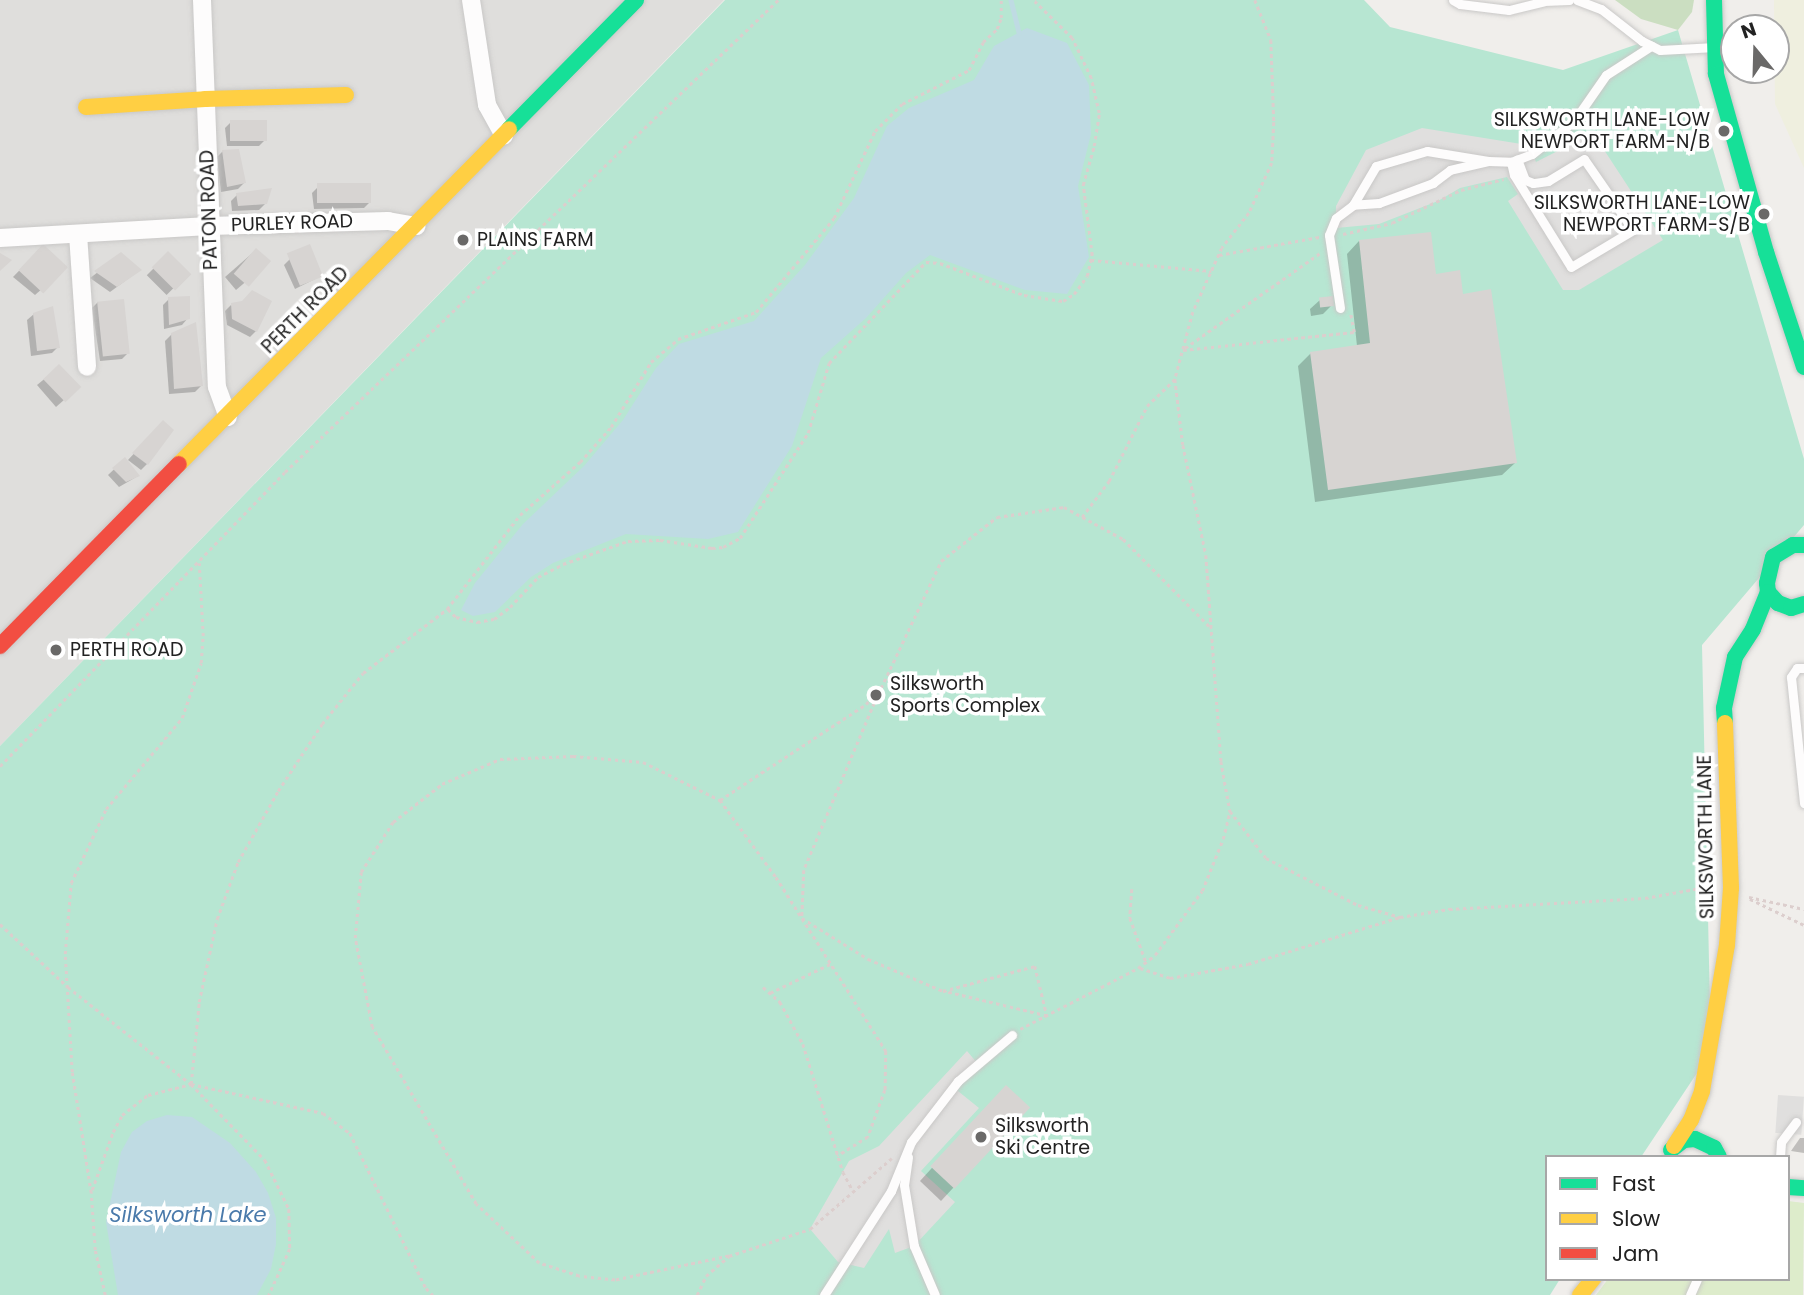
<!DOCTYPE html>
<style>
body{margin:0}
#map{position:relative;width:1804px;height:1295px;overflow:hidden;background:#f0eeeb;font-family:Poppins,sans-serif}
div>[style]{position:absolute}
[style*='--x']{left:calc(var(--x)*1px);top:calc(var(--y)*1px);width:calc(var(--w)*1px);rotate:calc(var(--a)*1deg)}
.residential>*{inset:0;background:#dfdedc}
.farmland>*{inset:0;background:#efefdf}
.grass>*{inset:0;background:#ddeccb}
.forest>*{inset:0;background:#cbdec1}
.pitch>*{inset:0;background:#b7e6d2}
.parking>*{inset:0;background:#e0dfde;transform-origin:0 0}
.water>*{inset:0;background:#bfdbe3}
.shadow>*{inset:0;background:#0003;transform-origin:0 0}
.stream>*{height:4.5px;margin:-2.25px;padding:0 2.25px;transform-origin:2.25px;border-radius:2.25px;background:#bfdbe3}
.building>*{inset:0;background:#d7d4d2;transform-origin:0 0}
.path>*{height:2.5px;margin-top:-1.25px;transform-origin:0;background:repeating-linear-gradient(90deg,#dccecd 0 3.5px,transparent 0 7px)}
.roads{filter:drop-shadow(0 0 2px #c9c8c7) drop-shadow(0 0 2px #c9c8c7)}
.lane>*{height:9px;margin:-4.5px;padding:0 4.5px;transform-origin:4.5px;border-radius:4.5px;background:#fdfcfc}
.street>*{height:18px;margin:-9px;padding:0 9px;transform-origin:9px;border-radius:9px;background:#fdfcfc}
.fast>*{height:16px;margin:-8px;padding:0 8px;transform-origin:8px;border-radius:8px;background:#16e098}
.slow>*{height:16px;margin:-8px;padding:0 8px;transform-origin:8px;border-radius:8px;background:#ffcf43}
.jam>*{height:16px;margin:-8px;padding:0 8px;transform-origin:8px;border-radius:8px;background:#f24e42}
.dots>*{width:19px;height:19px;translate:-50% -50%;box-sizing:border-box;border:4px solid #fff;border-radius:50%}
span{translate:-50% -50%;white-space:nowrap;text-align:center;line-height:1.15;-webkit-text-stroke:7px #fff;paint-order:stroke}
.poi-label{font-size:19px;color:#222}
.right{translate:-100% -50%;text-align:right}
.left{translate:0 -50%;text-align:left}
.street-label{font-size:19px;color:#222}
.water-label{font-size:21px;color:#4a7aab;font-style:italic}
.legend{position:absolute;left:1545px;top:1155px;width:245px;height:126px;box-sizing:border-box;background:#fff;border:2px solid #a7a7a7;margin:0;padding:9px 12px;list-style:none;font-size:21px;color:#222}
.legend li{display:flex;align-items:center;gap:14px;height:35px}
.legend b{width:35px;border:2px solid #a7a7a7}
.north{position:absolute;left:1720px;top:14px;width:70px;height:70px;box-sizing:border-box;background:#fff;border:2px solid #a7a7a7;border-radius:50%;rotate:341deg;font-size:19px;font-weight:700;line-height:28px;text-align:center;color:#222}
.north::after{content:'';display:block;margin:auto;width:24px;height:32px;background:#6a6968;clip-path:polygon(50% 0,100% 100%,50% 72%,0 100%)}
</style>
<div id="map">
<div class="residential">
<div style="clip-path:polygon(0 0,724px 0,0 746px)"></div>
</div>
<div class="farmland">
<div style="clip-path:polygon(1774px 0,1804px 0,1804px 168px,1775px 104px)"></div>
</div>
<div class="grass">
<div style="clip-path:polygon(1788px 1201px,1804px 1203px,1803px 1295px,1596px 1295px,1608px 1279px,1788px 1279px)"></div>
</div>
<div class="forest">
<div style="clip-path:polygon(1615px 0,1694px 0,1692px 12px,1678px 30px,1641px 19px)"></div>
</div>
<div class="pitch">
<div style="clip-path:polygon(725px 0,1364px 0,1390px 27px,1563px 70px,1678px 30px,1804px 459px,1804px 525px,1702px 645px,1711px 1052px,1641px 1157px,1547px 1157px,1547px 1279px,1560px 1279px,1550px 1295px,0 1295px,0 746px)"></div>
</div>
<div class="parking">
<div style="clip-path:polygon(1422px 128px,1528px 145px,1536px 162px,1593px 133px,1663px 240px,1579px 290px,1563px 290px,1508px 201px,1518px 194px,1507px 177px,1460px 188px,1438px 201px,1379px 224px,1336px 228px,1336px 206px,1366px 150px)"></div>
<div style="clip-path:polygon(967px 1051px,978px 1064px,953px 1087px,979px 1108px,921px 1171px,955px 1202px,914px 1246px,895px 1253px,889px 1229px,864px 1268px,838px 1262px,810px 1229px,849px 1161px,879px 1146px)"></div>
<div style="left:1778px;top:1095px;width:26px;height:38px;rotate:4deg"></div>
</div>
<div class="water">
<div style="clip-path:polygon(1027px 28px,1067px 43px,1089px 85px,1091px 134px,1078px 186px,1089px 257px,1067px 294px,1025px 290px,930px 255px,906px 273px,866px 318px,821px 358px,792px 446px,738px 532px,708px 539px,626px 534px,553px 563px,531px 577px,495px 612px,473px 616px,461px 610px,475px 583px,523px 524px,584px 466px,623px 420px,656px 368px,679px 344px,754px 321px,805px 265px,854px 198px,887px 126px,909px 108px,974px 80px,994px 46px)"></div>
<div style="clip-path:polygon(167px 1115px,192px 1117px,230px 1143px,256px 1172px,268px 1193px,276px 1218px,276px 1244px,271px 1269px,257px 1295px,118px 1295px,106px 1222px,121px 1152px,132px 1132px,147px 1121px)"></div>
</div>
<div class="shadow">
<div style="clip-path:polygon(231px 122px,265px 140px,259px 146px,227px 146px,225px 128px)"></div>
<div style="clip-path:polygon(223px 151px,244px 183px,238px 189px,221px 192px,217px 157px)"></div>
<div style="clip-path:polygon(318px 187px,370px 202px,364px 208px,314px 209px,312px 193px)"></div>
<div style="clip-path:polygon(237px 195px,266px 203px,259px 210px,232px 211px,231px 201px)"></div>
<div style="clip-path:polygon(1359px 241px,1434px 276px,1462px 296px,1515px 463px,1502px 475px,1315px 502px,1298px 366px,1311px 353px,1357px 346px,1347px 254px)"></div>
<div style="clip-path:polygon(43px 246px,60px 273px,35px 295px,13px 277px)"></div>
<div style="clip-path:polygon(256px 250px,263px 267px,236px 290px,225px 277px)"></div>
<div style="left:168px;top:254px;width:28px;height:30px;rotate:45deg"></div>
<div style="clip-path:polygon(121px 255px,140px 270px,110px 292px,90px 278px)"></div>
<div style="clip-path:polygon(290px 259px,321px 276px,295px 289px,284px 265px)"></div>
<div style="clip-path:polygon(169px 299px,188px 318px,182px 325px,164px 329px,163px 305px)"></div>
<div style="clip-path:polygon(1320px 300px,1332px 305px,1323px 314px,1311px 316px,1310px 309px)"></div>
<div style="clip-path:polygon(98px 302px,128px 353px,122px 359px,100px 361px,92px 308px)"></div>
<div style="clip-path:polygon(231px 305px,256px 331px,250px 337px,227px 325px,225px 311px)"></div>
<div style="clip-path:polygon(34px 314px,58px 347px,52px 353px,31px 356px,27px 320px)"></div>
<div style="clip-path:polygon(172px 334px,201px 386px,195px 392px,169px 394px,165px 341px)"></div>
<div style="clip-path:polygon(59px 367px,73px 392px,56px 407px,37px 385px)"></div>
<div style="clip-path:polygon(163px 422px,147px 464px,141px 470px,128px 460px)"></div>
<div style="clip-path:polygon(124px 460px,138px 476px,119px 487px,108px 475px)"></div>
<div style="clip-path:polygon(994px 1100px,1028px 1107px,941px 1201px,920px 1181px)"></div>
<div style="clip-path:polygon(1800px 1138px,1804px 1138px,1804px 1153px,1791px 1151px)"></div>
</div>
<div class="stream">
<div style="--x:1011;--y:0;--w:34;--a:76"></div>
</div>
<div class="building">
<div style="left:230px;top:120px;width:37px;height:21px"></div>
<div style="clip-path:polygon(239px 149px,246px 183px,227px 187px,222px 150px)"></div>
<div style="left:371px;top:183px;width:20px;height:54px;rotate:90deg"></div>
<div style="clip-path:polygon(272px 188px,267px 204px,238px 206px,236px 193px)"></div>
<div style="clip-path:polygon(1431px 232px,1436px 274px,1460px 270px,1463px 294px,1491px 289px,1517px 463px,1328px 490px,1310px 352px,1370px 343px,1359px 240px)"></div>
<div style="left:43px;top:244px;width:34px;height:36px;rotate:43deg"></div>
<div style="left:310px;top:244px;width:35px;height:25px;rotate:68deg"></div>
<div style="left:256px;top:248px;width:20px;height:34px;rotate:41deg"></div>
<div style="left:168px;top:251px;width:33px;height:23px;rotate:45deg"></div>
<div style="clip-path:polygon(121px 252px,142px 270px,117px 287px,94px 271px)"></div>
<div style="clip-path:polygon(0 253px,12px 260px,0 271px)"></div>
<div style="clip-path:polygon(252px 290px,272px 301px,257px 332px,232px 319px,231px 303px,242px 301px)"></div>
<div style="clip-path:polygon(190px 296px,190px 319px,169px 325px,168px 297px)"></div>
<div style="left:1333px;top:296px;width:10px;height:14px;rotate:84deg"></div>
<div style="left:124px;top:299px;width:55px;height:27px;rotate:84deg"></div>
<div style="clip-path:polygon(53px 306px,60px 348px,37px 351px,33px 313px)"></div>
<div style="clip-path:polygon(196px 322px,203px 386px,174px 389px,171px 333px)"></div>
<div style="left:59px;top:364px;width:32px;height:22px;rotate:46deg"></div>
<div style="clip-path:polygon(163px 420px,174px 430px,148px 465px,132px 453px)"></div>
<div style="clip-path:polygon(125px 457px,140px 476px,126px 482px,112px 468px)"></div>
<div style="left:1006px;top:1085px;width:33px;height:111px;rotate:43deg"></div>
</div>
<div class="path">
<div style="--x:1255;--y:0;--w:43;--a:68.2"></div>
<div style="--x:1271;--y:40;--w:82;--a:87.9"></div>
<div style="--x:1274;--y:122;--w:41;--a:92.8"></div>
<div style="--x:1272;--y:163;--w:55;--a:114.7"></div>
<div style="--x:1249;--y:213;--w:44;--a:127.6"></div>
<div style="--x:1222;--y:248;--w:70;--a:114.4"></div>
<div style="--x:1193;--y:312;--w:69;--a:105"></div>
<div style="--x:1175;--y:379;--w:66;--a:83.1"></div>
<div style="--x:1183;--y:445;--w:112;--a:78.2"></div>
<div style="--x:1206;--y:555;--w:207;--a:85.8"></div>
<div style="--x:1221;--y:761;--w:51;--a:79.8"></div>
<div style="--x:1230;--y:811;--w:59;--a:52.5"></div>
<div style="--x:1266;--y:858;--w:103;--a:27.1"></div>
<div style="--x:1358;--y:905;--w:44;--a:15.9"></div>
<div style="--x:1400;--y:917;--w:50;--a:-9.3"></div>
<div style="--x:1449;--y:909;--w:196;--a:-3.2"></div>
<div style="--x:1645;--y:898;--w:68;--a:-10.2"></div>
<div style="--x:1343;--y:234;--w:50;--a:-12.7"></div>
<div style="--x:1392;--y:223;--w:76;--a:-25.6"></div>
<div style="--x:1461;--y:190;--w:44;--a:-14.3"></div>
<div style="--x:1219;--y:255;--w:102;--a:-10.2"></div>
<div style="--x:1091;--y:260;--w:121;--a:5.2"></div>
<div style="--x:1185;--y:348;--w:165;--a:-35.1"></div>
<div style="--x:1183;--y:350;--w:172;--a:-6"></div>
<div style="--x:1354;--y:332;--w:20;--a:-101"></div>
<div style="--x:1082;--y:517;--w:45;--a:-53.1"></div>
<div style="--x:1109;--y:481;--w:84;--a:-63.1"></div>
<div style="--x:1147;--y:406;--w:39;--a:-44"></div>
<div style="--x:448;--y:609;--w:11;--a:45"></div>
<div style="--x:456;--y:617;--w:22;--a:13"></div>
<div style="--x:477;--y:622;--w:17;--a:-10"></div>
<div style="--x:494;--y:619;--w:20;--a:-37"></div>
<div style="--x:510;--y:607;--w:41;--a:-47"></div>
<div style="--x:538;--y:577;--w:28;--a:-27"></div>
<div style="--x:563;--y:564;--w:69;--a:-19.5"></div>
<div style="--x:628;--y:541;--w:32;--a:-2"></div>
<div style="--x:660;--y:540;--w:53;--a:8.7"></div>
<div style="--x:712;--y:548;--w:11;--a:-5"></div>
<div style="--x:723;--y:547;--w:19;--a:-28"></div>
<div style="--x:740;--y:538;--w:125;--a:-57.1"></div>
<div style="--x:808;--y:433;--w:73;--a:-73.3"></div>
<div style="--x:829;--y:363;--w:140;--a:-46.2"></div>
<div style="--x:926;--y:262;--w:14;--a:4"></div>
<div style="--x:940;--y:263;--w:90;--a:20.9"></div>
<div style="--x:1024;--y:295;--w:39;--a:9"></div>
<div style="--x:1063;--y:301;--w:13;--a:-32"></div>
<div style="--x:1074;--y:294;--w:22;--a:-54"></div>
<div style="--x:1087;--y:276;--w:22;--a:-77"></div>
<div style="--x:1092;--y:255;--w:71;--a:-97.3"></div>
<div style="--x:1083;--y:185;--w:41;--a:-74.2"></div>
<div style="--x:1094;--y:146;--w:33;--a:-81"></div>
<div style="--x:1099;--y:113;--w:36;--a:-103"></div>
<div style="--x:1091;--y:78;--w:44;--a:-115.4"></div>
<div style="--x:1072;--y:38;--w:54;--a:-135.7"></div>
<div style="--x:880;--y:690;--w:195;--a:112.9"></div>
<div style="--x:804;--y:870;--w:48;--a:92.4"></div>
<div style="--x:802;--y:918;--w:78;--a:31.8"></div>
<div style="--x:868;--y:959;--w:82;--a:23.1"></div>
<div style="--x:0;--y:766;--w:409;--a:-45.9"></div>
<div style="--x:285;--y:472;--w:683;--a:-43.75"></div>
<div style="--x:720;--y:800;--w:175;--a:-33.3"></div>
<div style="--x:866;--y:704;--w:22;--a:-47"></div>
<div style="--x:881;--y:688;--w:140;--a:-64.7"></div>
<div style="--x:941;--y:561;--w:71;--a:-38.2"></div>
<div style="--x:997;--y:517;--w:68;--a:-8.5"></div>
<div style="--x:1064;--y:507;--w:67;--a:28.5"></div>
<div style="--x:1123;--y:539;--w:125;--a:45.3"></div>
<div style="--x:1132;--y:889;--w:29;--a:94"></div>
<div style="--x:1130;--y:918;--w:47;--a:70"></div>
<div style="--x:1749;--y:897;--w:56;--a:12.3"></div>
<div style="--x:1750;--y:899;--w:60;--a:25.7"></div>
<div style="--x:0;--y:924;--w:93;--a:42.8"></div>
<div style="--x:68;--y:987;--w:157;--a:38.3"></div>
<div style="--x:191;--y:1084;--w:82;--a:-84.4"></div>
<div style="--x:199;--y:1002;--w:85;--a:-77.8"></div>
<div style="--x:217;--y:919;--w:61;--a:-69.8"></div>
<div style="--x:238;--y:862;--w:81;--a:-60.6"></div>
<div style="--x:278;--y:791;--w:80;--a:-56.7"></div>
<div style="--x:322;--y:724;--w:65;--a:-51.2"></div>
<div style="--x:363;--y:673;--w:106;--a:-37.3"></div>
<div style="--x:447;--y:609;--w:119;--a:-52.2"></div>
<div style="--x:520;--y:515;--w:80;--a:-41.5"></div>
<div style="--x:580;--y:462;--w:47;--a:-48.5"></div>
<div style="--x:611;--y:427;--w:76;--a:-58.4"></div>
<div style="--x:651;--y:362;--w:35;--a:-40"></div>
<div style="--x:678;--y:339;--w:83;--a:-19.1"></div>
<div style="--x:756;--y:312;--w:122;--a:-50.3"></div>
<div style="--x:834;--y:218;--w:96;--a:-64.8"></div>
<div style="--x:875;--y:131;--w:38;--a:-45"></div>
<div style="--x:902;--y:104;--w:75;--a:-26.9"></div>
<div style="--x:969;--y:70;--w:31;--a:-63"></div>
<div style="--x:983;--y:42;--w:19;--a:-43"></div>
<div style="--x:997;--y:29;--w:12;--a:-70"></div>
<div style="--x:1001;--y:18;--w:18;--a:-90"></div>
<div style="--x:1035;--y:966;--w:51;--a:76.5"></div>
<div style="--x:1047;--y:1016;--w:107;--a:-166.5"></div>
<div style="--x:943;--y:991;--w:95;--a:-15.2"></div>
<div style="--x:1140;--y:968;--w:32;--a:18"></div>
<div style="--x:1170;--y:978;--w:79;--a:-10.2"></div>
<div style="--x:1248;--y:964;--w:159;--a:-17.2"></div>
<div style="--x:763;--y:987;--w:23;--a:41"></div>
<div style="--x:780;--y:1002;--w:48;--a:61.3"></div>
<div style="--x:803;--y:1044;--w:134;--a:72.6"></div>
<div style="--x:843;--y:1172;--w:19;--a:62"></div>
<div style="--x:770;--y:993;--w:67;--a:-25.8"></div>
<div style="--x:1020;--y:1029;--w:133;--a:-27.3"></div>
<div style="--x:1138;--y:968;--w:21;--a:-37"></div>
<div style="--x:1155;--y:955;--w:79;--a:-53.7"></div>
<div style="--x:1202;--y:891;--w:56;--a:-68"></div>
<div style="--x:1223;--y:839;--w:29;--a:-76"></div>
<div style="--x:191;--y:1084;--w:106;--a:45.8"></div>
<div style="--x:265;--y:1160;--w:55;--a:63.9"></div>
<div style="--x:289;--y:1209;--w:40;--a:88.6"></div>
<div style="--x:290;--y:1249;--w:51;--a:114.5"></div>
<div style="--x:92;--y:1190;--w:62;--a:-70.1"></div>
<div style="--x:113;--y:1132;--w:19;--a:-62"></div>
<div style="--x:122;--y:1115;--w:33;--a:-38"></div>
<div style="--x:148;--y:1095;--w:44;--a:-14.3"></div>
<div style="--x:191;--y:1084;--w:135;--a:12.4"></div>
<div style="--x:323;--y:1113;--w:34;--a:37"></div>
<div style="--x:350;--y:1133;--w:173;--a:63.9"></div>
<div style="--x:426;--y:1288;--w:10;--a:45"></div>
<div style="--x:729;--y:1256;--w:116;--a:168.1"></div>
<div style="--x:615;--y:1280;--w:36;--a:-174"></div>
<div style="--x:579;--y:1276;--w:42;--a:-162"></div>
<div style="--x:539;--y:1263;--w:86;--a:-136.9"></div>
<div style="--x:476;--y:1204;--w:205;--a:-120.4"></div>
<div style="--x:372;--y:1027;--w:91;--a:-100.8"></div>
<div style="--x:355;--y:938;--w:66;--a:-84.8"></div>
<div style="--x:361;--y:872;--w:59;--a:-57.4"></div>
<div style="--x:393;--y:822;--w:62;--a:-37.8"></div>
<div style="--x:442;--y:784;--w:63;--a:-23.3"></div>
<div style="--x:500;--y:759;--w:73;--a:-2.4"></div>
<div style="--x:573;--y:756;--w:70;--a:4.9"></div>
<div style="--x:643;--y:762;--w:86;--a:26.3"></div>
<div style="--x:720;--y:800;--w:95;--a:54"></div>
<div style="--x:776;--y:877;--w:206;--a:57.7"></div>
<div style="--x:886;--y:1051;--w:39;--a:91"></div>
<div style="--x:885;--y:1090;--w:50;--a:109.9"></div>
<div style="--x:868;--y:1137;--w:36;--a:148"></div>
<div style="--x:105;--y:1295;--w:46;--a:-102.5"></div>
<div style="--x:95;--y:1250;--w:57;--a:-94"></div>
<div style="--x:91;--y:1193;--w:122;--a:-98.9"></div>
<div style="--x:72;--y:1072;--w:118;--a:-93.4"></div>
<div style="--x:65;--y:954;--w:71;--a:-85.2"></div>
<div style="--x:71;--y:883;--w:82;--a:-64.7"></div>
<div style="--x:106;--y:809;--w:119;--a:-50.1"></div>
<div style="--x:182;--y:718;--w:58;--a:-70.9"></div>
<div style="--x:201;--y:663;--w:27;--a:-86"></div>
<div style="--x:203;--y:636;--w:73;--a:-93.1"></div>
<div style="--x:697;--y:1295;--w:21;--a:-65"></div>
<div style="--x:706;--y:1276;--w:30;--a:-41"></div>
<div style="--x:729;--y:1256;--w:85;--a:-18.4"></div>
<div style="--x:810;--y:1229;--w:108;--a:-40.9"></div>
</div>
<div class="roads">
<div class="lane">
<div style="--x:1453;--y:0;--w:8;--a:30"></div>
<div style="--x:1460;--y:4;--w:49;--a:7"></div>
<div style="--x:1509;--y:10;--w:36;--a:-14"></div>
<div style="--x:1544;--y:1;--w:25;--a:-2"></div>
<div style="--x:1577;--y:0;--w:26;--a:21"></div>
<div style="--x:1601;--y:9;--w:52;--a:38"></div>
<div style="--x:1642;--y:41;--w:20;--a:27"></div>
<div style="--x:1660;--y:50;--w:55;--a:-3.1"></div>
<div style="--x:1488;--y:161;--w:39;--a:167"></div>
<div style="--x:1450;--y:170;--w:21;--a:143"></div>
<div style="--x:1433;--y:183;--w:58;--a:159.7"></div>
<div style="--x:1379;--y:203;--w:26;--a:176"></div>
<div style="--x:1353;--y:205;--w:45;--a:-59.5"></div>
<div style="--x:1376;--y:166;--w:53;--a:-16.4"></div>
<div style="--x:1427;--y:151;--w:62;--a:9.3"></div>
<div style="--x:1488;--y:161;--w:23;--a:2"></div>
<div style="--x:1511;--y:162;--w:22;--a:-21"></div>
<div style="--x:1532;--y:154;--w:53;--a:-38.2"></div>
<div style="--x:1574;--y:121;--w:56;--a:-55.2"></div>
<div style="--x:1606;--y:75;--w:54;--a:-32.8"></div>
<div style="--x:1511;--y:162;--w:13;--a:77"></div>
<div style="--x:1514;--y:175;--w:108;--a:58.2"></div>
<div style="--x:1571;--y:267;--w:72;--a:-30.8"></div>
<div style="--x:1633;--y:230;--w:86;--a:-124.6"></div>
<div style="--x:1584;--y:159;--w:42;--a:148.6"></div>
<div style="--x:1548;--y:181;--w:15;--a:172"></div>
<div style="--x:1533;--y:183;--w:9;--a:-159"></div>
<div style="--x:1525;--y:180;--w:22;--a:-111"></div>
<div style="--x:1340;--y:308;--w:74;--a:-98.6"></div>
<div style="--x:1329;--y:235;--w:18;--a:-68"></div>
<div style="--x:1336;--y:218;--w:21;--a:-37"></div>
<div style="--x:1804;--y:668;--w:7;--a:180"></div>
<div style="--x:1797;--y:668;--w:11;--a:124"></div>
<div style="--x:1791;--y:677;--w:127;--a:84.1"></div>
<div style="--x:908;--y:1157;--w:28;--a:98"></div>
<div style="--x:904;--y:1185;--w:62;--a:80.7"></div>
<div style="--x:914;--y:1246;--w:53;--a:66.8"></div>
<div style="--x:1780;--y:1157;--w:15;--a:-86"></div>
<div style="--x:1781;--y:1142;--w:25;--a:-53"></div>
<div style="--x:824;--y:1295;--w:124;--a:-57.2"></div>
<div style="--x:891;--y:1191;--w:53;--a:-67.8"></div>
<div style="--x:911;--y:1142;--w:77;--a:-52.4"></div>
<div style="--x:958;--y:1081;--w:71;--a:-40.4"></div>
<div style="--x:1690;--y:1295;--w:17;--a:-66"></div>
</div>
<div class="street">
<div style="--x:202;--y:0;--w:387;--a:87.8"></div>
<div style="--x:217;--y:387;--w:32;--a:70"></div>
<div style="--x:471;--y:0;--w:106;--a:81.3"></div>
<div style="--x:487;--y:105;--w:35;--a:61"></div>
<div style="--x:78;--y:234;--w:133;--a:86.1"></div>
<div style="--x:0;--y:238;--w:209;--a:-3.3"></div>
<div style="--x:209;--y:226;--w:179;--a:-1.6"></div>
<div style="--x:388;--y:221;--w:29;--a:10"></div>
</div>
<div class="fast">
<div style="--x:1714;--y:0;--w:74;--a:88.5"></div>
<div style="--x:1716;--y:74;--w:185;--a:74.3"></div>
<div style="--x:1766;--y:252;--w:121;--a:71.7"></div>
<div style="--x:509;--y:129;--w:181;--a:-45.4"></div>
<div style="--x:1804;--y:545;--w:11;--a:180"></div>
<div style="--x:1793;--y:545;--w:23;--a:149"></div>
<div style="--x:1773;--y:557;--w:27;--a:103"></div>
<div style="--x:1767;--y:583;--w:9;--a:84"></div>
<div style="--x:1768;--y:592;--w:15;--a:48"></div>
<div style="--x:1778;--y:603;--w:14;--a:21"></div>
<div style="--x:1791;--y:608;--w:14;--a:-17"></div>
<div style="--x:1725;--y:723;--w:15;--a:-94"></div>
<div style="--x:1724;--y:708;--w:52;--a:-77.8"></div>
<div style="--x:1735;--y:657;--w:33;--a:-57"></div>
<div style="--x:1753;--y:629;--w:40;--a:-68"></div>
<div style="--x:1671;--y:1150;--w:16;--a:-38"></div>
<div style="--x:1684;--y:1140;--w:11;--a:-5"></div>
<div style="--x:1695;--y:1139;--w:21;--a:25"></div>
<div style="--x:1714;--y:1148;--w:10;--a:61"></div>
<div style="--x:1788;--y:1187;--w:16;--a:4"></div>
</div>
<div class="slow">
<div style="--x:86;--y:107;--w:119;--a:-3.8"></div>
<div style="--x:205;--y:99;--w:141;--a:-1.6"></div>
<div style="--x:179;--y:464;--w:470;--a:-45.4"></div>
<div style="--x:1674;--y:1146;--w:31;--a:-57"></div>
<div style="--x:1691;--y:1120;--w:31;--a:-69"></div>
<div style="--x:1702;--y:1091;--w:148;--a:-80.3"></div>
<div style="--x:1727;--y:945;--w:57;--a:-86"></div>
<div style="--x:1731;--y:888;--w:165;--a:-92.1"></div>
<div style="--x:1580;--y:1295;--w:21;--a:-51"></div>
</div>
<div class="jam">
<div style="--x:0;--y:646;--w:255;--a:-45.5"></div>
</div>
</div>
<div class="dots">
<div style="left:1724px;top:131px;background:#6a6968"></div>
<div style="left:1764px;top:214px;background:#6a6968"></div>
<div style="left:463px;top:240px;background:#6a6968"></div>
<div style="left:56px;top:650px;background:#6a6968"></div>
<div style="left:876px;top:695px;background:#6a6968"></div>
<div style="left:981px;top:1137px;background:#6a6968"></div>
</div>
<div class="poi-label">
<span class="right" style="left:1710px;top:131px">SILKSWORTH LANE-LOW<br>NEWPORT FARM-N/B</span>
<span class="right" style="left:1750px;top:214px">SILKSWORTH LANE-LOW<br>NEWPORT FARM-S/B</span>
<span class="left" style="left:477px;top:240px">PLAINS FARM</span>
<span class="left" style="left:70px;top:650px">PERTH ROAD</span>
<span class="left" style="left:890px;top:695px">Silksworth<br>Sports Complex</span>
<span class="left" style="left:995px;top:1137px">Silksworth<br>Ski Centre</span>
</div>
<div class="street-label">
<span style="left:209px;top:210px;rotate:-92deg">PATON ROAD</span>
<span style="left:292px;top:223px;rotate:-2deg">PURLEY ROAD</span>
<span style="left:305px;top:310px;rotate:-45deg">PERTH ROAD</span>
<span style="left:1706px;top:837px;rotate:-91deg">SILKSWORTH LANE</span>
</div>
<div class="water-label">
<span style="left:188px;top:1215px">Silksworth Lake</span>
</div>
<ul class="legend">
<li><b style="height:9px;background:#16e098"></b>Fast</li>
<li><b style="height:9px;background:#ffcf43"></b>Slow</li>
<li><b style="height:9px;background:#f24e42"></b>Jam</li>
</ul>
<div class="north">N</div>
</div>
